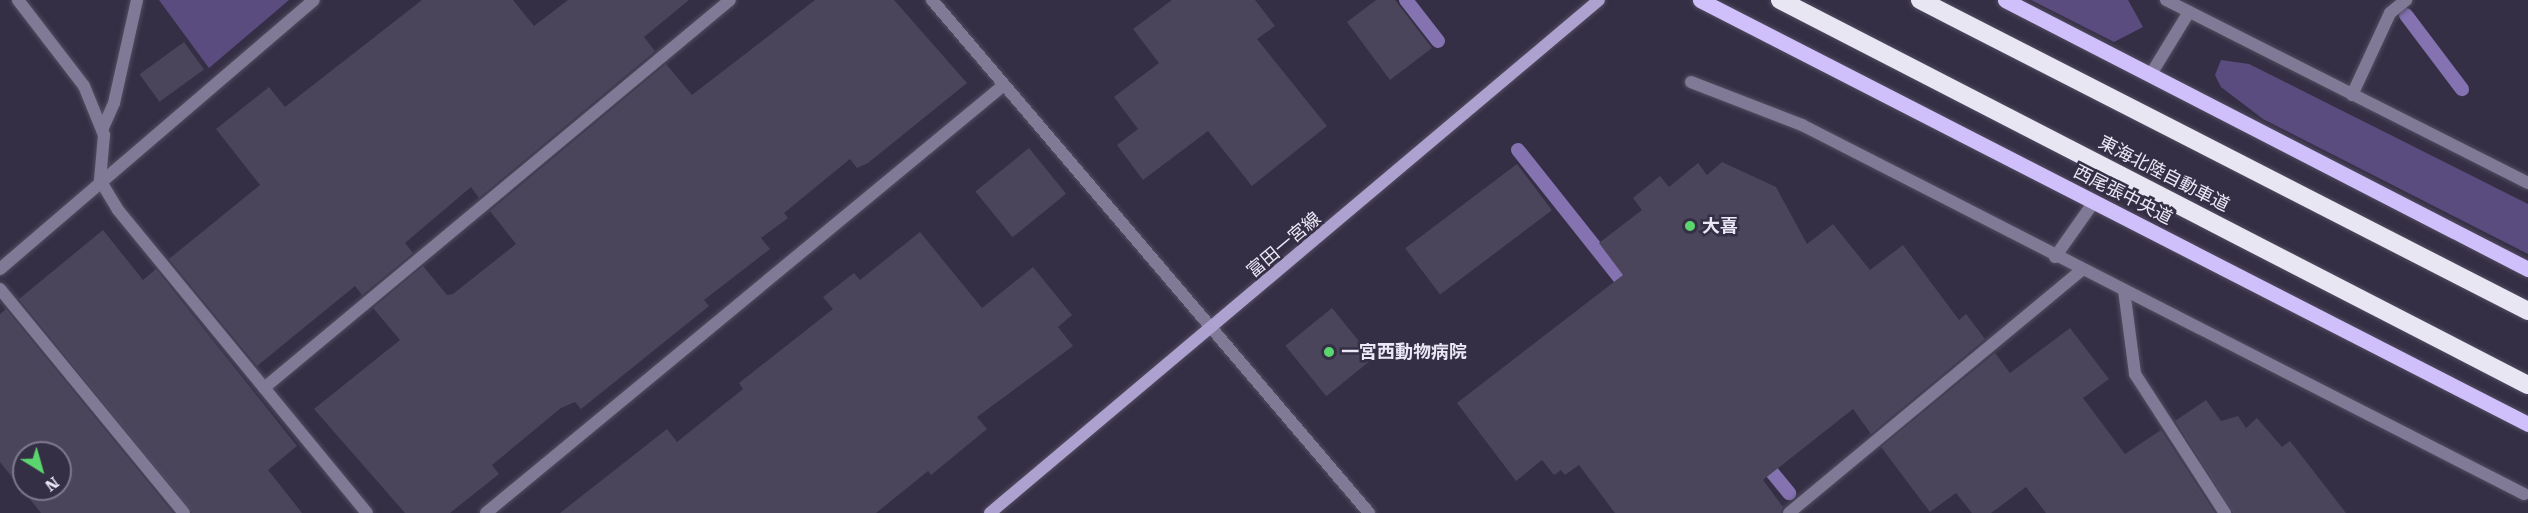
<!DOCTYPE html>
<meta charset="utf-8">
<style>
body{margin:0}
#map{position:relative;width:2528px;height:513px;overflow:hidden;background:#352f45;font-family:"Roboto Serif","Noto Sans JP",serif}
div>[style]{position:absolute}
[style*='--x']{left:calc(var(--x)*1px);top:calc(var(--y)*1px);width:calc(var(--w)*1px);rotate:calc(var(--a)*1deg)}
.green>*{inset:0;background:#5b4c80}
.stream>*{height:14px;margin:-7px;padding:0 7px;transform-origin:7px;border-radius:7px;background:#8472b1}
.building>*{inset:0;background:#4b455c;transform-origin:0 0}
.roads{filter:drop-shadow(0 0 2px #524d61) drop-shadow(0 0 2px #524d61)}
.street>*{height:12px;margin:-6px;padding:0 6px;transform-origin:6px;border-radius:6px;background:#817a97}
.secondary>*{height:12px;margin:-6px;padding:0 6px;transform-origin:6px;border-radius:6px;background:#ada2cf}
.primary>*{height:15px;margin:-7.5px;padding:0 7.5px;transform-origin:7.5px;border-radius:7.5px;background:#cfc0fb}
.highway>*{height:18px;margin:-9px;padding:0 9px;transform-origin:9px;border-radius:9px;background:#e9e6f4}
.dots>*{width:16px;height:16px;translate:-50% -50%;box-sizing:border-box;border:3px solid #352f45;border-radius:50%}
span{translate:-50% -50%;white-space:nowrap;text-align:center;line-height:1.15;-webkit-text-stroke:5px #352f45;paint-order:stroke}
.street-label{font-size:18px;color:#ebe8f6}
.poi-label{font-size:18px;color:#ebe8f6;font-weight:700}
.left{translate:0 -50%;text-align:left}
.north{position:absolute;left:12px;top:441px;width:60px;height:60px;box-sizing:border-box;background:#352f45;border:2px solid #7e798c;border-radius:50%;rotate:143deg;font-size:16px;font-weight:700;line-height:24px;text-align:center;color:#ebe8f6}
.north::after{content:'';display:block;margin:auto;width:21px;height:27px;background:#5bd56d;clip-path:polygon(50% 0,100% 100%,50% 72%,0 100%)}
</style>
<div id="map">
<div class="green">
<div style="clip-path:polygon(159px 0,289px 0,209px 68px)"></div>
<div style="clip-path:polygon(2031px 0,2128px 0,2143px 27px,2114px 42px)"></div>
<div style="clip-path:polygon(2221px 60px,2249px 64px,2528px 204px,2528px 254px,2263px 119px,2221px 87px,2215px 75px)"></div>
</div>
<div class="stream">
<div style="--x:1406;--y:0;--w:52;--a:52"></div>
<div style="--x:2406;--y:15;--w:93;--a:52.9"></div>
<div style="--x:1518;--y:150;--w:180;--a:51.5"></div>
<div style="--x:1762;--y:460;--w:43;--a:50.7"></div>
</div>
<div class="building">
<div style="clip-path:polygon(422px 0,513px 0,534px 26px,568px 0,689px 0,644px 37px,655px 51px,479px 198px,471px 187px,405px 243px,413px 253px,362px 295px,355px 286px,257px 366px,169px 259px,260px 185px,216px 129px,269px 87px,285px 107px)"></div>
<div style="clip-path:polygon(815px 0,894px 0,967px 83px,868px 163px,857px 168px,850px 159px,784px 213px,788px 218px,761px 238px,770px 249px,704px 300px,709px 306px,581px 409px,575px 402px,561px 408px,492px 465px,499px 474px,450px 513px,405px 513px,314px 409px,400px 340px,373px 308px,423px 266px,447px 295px,453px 294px,516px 244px,490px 211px,666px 64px,692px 95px)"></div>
<div style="clip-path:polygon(1172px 0,1255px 0,1275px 26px,1257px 39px,1327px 126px,1252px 186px,1208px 131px,1143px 180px,1117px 145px,1138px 129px,1114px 97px,1159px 63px,1133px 29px)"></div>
<div style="clip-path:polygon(1376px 0,1395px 0,1432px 48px,1390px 80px,1347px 22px)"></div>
<div style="left:184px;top:42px;width:34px;height:55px;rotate:54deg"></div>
<div style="left:1029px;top:148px;width:59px;height:69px;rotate:51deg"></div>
<div style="clip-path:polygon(1722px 162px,1776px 187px,1807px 244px,1833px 224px,1870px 270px,1903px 245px,1959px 320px,1966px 314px,1985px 339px,1871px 434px,1853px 409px,1763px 480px,1783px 507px,1781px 513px,1615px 513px,1579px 465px,1565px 475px,1561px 470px,1554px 475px,1542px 460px,1516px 481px,1457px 403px,1623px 275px,1599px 243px,1642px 210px,1633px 198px,1660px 176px,1669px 187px,1698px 163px,1707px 175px)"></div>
<div style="left:1517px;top:164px;width:58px;height:140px;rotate:53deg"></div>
<div style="clip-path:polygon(103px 230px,143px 280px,156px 269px,297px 446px,268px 470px,302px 513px,192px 513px,19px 299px)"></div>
<div style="clip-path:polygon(920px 232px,982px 308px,1033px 267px,1072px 315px,1058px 327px,1073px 346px,977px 417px,987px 429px,931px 475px,928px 471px,876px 513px,560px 513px,667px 429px,677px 442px,743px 389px,739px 383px,833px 309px,823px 297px,854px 273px,860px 280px)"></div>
<div style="left:1332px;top:308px;width:65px;height:60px;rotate:51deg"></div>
<div style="clip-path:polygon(evenodd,6px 309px,173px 513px,41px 513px,0 462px,0 314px,6px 309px,24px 453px,60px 453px,60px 489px,24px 489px,24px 453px)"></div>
<div style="clip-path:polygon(2070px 328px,2109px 379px,2083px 398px,2125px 454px,2161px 430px,2215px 513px,2046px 513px,2026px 487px,1991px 513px,1972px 513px,1956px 493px,1930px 512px,1881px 447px,1995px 353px,2010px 373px)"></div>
<div style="clip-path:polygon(2206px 400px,2221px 421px,2238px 416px,2246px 428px,2257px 418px,2282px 447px,2290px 441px,2346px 513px,2233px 513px,2175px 421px)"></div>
</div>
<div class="roads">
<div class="street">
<div style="--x:18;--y:0;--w:108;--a:52.5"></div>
<div style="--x:84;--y:86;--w:53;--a:67.8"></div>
<div style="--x:104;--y:135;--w:45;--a:95.1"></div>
<div style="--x:100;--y:180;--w:35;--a:59"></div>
<div style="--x:118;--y:210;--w:392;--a:50.6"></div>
<div style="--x:932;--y:0;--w:674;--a:49.57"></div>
<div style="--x:2166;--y:0;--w:406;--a:26.8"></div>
<div style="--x:2151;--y:74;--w:73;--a:-58.5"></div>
<div style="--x:1691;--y:82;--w:119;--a:21.2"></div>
<div style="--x:1802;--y:125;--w:811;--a:27.07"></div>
<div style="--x:2352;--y:95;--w:90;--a:-65.1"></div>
<div style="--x:2390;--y:13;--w:21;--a:-39"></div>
<div style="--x:102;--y:130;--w:30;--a:-66"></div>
<div style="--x:114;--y:103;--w:106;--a:-77.4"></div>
<div style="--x:2055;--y:257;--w:67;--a:-54.7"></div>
<div style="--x:0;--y:269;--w:413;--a:-40.6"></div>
<div style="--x:0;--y:289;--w:290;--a:50.6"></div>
<div style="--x:2124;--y:290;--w:85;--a:82.5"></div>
<div style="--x:2135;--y:374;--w:166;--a:57.1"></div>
<div style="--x:264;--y:388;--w:606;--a:-39.78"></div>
<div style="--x:486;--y:513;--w:672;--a:-39.57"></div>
<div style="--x:1789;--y:513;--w:381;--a:-39.7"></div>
</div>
<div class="secondary">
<div style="--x:990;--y:513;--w:796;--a:-40.11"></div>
</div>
<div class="primary">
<div style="--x:1700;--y:0;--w:930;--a:27.12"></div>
<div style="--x:2005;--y:0;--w:588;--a:27.22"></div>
</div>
<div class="highway">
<div style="--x:1780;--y:0;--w:841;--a:27.24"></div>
<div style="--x:1920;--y:0;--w:683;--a:27.09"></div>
</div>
</div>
<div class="dots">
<div style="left:1690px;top:226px;background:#5bd56d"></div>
<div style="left:1329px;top:352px;background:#5bd56d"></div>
</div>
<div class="street-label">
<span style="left:2164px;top:174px;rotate:27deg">東海北陸自動車道</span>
<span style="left:2123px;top:195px;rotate:27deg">西尾張中央道</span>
<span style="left:1284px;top:245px;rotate:-40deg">富田一宮線</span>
</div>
<div class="poi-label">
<span class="left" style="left:1702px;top:226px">大喜</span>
<span class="left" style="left:1341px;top:352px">一宮西動物病院</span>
</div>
<div class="north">N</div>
</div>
